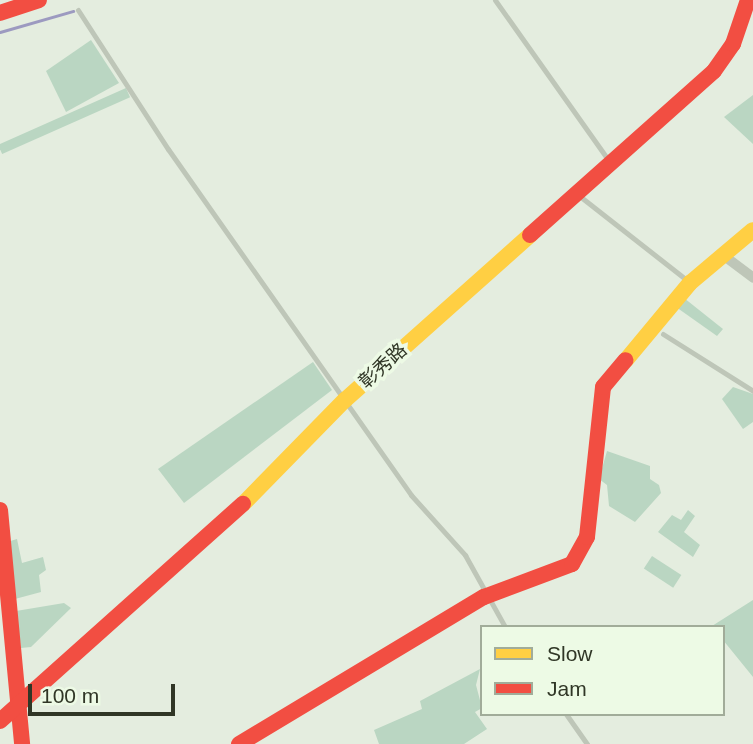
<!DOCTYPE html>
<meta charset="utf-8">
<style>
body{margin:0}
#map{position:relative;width:753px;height:744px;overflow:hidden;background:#e4eddf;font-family:Helvetica,"Noto Sans TC",sans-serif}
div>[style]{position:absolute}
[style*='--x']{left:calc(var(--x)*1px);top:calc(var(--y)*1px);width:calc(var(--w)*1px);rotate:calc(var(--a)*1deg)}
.green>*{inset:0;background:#bad6c2;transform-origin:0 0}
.stream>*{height:2.5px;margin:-1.25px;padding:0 1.25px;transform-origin:1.25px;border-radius:1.25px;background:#9c9ac0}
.lane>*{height:5px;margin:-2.5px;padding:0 2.5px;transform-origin:2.5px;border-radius:2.5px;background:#bec6b8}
.street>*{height:10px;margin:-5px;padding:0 5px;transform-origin:5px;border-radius:5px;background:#bec6b8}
.slow>*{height:16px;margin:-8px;padding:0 8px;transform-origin:8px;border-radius:8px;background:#ffcf43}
.jam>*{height:16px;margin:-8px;padding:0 8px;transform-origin:8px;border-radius:8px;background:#f24e42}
span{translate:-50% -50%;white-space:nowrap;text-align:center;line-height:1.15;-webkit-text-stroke:7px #edfae5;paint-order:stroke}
.street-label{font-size:19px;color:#303626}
.legend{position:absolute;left:480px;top:625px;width:245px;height:91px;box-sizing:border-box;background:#edfae5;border:2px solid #a1ac99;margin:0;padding:9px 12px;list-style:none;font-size:21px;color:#303626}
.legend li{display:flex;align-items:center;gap:14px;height:35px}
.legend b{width:35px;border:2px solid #a1ac99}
.scale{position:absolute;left:28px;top:684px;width:147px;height:32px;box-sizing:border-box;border:4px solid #303626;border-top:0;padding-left:9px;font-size:21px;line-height:24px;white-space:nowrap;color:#303626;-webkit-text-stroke:5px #edfae5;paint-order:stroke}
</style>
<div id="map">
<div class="green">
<div style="clip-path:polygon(91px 40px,119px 83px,66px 112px,46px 71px)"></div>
<div style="left:126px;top:88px;width:10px;height:140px;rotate:66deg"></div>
<div style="clip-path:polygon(753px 95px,753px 144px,724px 117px)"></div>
<div style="clip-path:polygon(684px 298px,723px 329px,717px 336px,676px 307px)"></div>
<div style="clip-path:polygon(313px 362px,332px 390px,184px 503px,158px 469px)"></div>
<div style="clip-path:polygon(733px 387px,753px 394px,753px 422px,743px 429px,722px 399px)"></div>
<div style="clip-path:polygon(607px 451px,650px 466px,650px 479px,659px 485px,661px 493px,635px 522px,609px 506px,607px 485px,599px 479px)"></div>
<div style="clip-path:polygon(688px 510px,695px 516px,684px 532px,700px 545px,693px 557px,658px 532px,672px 515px,681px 520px)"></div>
<div style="clip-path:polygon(17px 539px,22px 563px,43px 557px,46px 570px,39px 575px,41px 592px,15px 599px,7px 542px)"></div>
<div style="left:652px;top:556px;width:35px;height:15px;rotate:33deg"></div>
<div style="clip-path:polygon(753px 600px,753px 677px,723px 640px,723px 627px,712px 626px)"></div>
<div style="clip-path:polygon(64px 603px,71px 608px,31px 647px,21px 648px,16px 611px)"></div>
<div style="clip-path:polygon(480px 669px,476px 685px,482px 708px,475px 712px,487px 729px,464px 744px,379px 744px,374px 730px,422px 709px,420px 701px)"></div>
</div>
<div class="stream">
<div style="--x:0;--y:32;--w:76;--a:-16"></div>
</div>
<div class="lane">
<div style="--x:495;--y:0;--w:197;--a:54.7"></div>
<div style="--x:78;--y:10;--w:166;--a:57.1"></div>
<div style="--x:168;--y:149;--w:423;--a:54.9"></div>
<div style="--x:411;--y:495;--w:81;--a:48"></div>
<div style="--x:465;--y:555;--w:82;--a:60.9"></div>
<div style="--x:577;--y:194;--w:141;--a:38.1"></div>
<div style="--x:663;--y:334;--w:107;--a:32.3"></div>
<div style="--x:566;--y:714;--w:37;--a:55"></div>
</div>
<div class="street">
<div style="--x:723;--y:255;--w:38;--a:37"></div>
</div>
<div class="slow">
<div style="--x:626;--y:360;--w:100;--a:-50.3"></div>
<div style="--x:690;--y:283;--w:82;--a:-40.1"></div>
<div style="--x:243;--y:504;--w:146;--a:-45.6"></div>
<div style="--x:345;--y:400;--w:248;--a:-41.7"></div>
</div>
<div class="jam">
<div style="--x:0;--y:13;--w:41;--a:-18.4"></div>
<div style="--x:530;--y:235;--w:246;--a:-41.7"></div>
<div style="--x:714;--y:71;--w:33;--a:-55"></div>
<div style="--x:733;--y:44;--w:46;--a:-71.2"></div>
<div style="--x:0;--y:510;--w:235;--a:84.6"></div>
<div style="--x:0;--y:721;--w:326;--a:-41.8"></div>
<div style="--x:239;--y:744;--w:286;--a:-31"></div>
<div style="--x:484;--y:597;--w:94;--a:-20.6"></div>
<div style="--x:572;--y:564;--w:31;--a:-61"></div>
<div style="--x:587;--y:537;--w:151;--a:-83.9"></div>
<div style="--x:603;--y:387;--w:35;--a:-50"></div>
</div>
<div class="street-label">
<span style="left:383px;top:366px;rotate:-42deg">彰秀路</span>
</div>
<ul class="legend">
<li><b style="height:9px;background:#ffcf43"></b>Slow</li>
<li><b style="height:9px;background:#f24e42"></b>Jam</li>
</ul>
<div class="scale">100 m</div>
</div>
